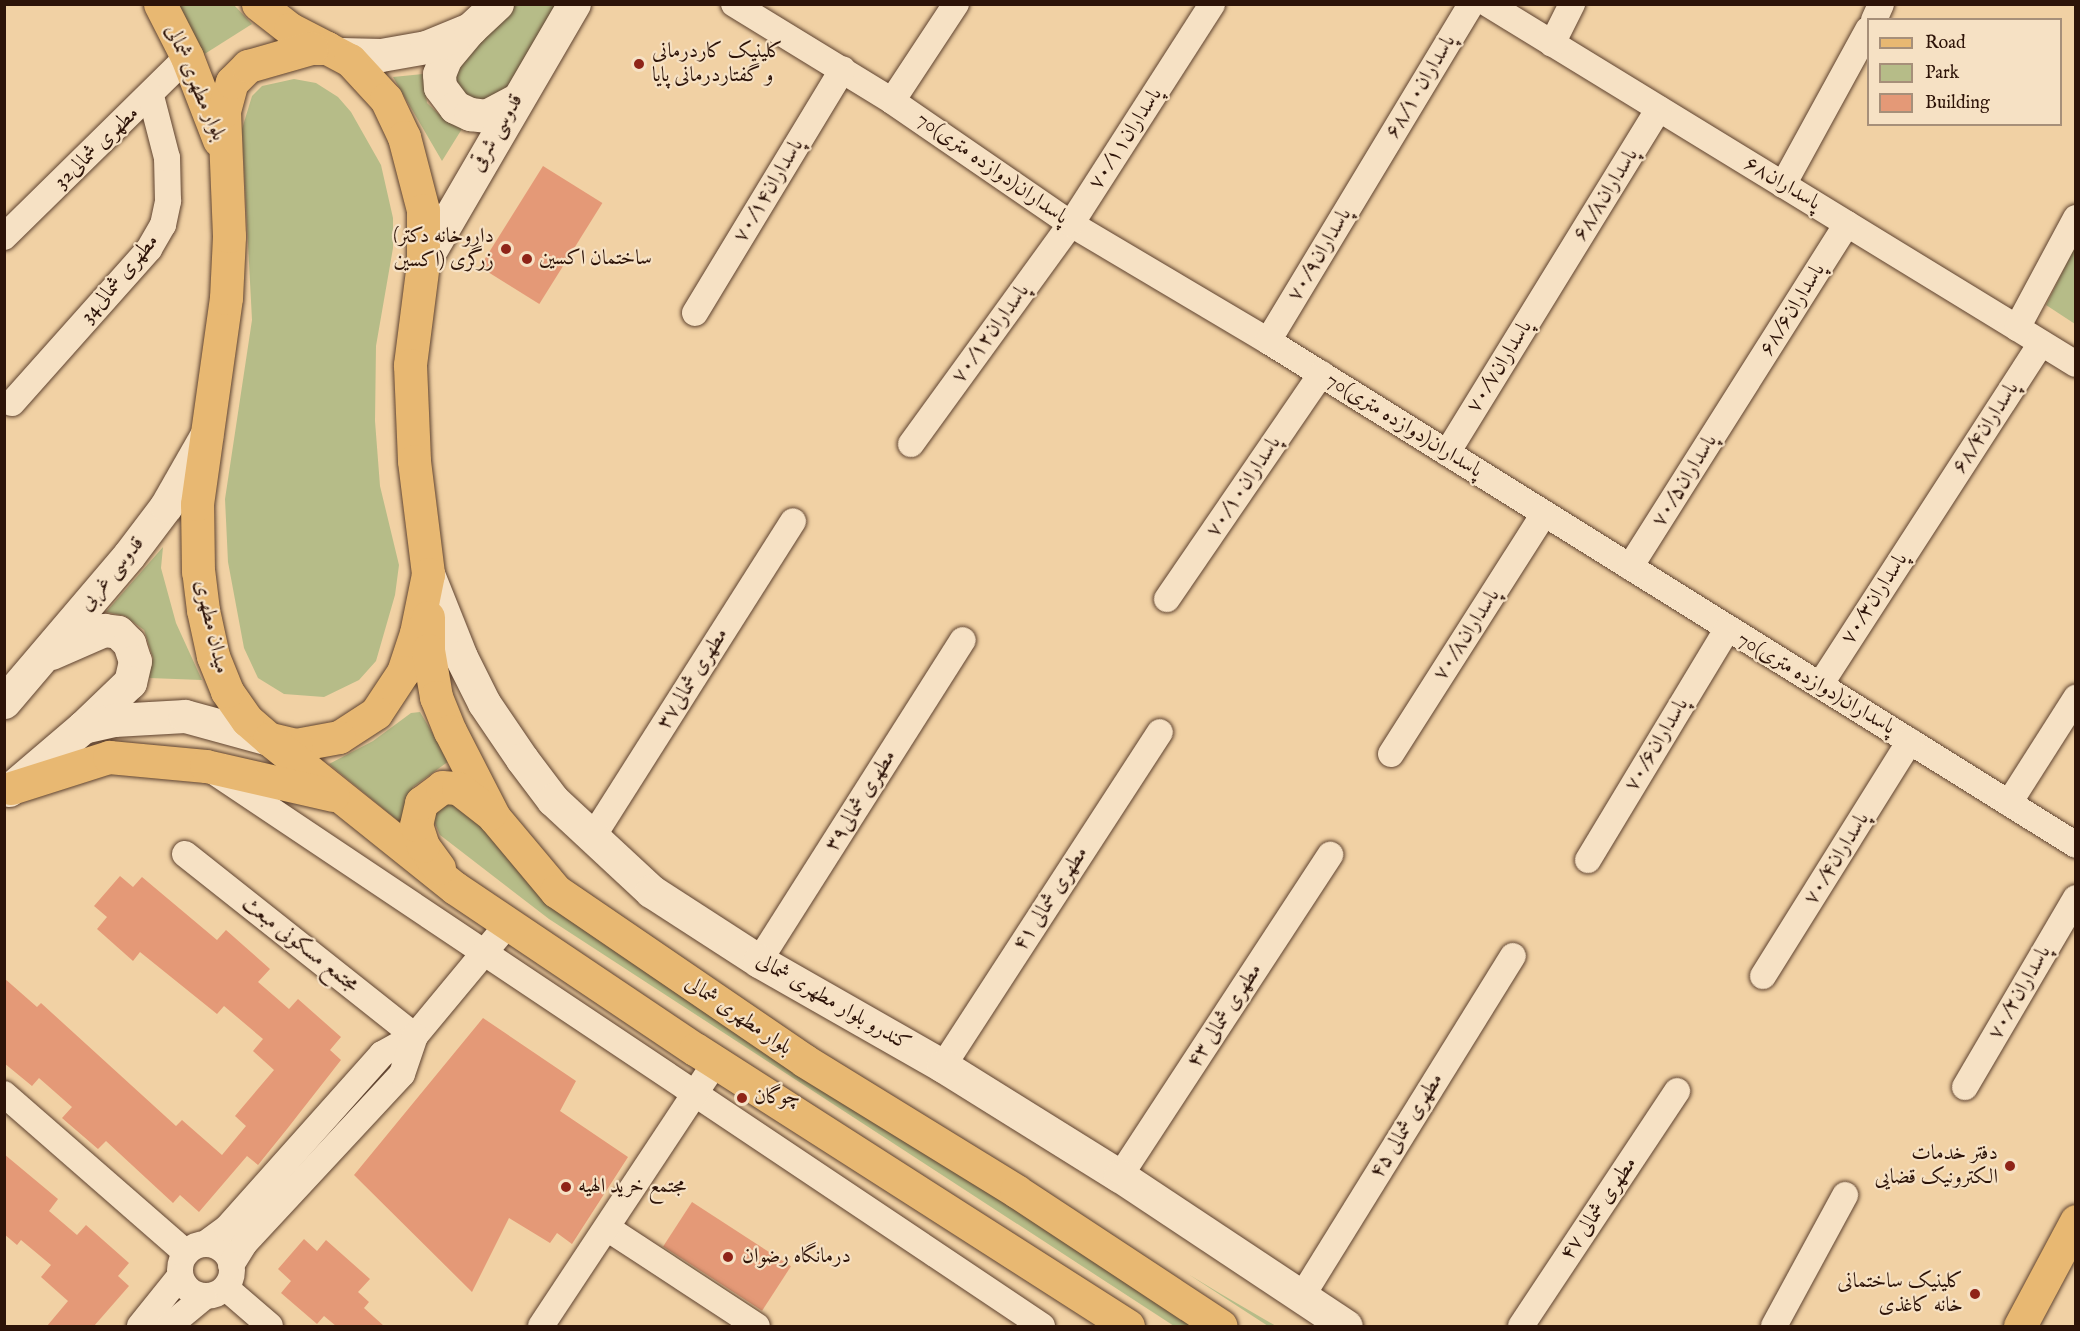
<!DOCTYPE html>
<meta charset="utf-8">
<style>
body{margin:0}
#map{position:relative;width:2080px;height:1331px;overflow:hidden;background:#f1d1a4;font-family:"IM FELL English",Amiri,serif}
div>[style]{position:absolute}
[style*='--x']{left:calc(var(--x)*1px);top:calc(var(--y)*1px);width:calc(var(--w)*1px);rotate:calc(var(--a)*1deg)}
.green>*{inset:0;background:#b6bc88}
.building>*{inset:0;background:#e49977;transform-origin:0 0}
.roads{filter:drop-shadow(0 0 2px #5e422f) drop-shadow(0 0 2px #5e422f)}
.minor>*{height:26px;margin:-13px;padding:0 13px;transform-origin:13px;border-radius:13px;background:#f6e1c4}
.minor>.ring{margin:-13px;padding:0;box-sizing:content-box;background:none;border:26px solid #f6e1c4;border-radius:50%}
.secondary>*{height:33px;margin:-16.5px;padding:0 16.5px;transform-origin:16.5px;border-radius:16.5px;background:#f6e1c4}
.primary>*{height:33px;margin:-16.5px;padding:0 16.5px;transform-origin:16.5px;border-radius:16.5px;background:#e8b872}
.dots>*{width:16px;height:16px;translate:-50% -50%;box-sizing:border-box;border:3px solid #f6e1c4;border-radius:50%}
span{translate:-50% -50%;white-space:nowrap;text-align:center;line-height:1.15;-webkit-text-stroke:4.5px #f6e1c4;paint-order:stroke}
.poi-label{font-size:21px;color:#2d1308}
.left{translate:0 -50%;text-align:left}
.right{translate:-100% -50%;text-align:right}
.street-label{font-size:21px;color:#2d1308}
.frame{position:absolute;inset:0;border:6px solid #2d1308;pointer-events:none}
.legend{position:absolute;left:1867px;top:18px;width:195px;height:108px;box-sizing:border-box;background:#f6e1c4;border:2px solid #a68f79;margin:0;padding:8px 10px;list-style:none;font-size:18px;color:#2d1308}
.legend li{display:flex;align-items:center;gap:12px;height:30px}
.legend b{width:30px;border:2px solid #a68f79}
</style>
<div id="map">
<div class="green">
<div style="clip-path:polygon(176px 5px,234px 5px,252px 24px,203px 55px)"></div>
<div style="clip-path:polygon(512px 5px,557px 5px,511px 86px,487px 104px,456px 95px,452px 68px)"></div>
<div style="clip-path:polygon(423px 74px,427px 103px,445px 120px,465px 124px,442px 161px,393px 77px)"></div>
<div style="clip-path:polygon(294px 79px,316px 83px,338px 97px,351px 112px,381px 165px,393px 218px,393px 248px,376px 346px,375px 421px,380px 486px,399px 565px,395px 595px,376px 661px,359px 680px,324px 697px,284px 694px,258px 678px,244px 648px,228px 562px,225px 499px,252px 320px,242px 129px,252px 96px,262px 86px)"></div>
<div style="clip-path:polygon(2075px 247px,2076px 324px,2075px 324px,2046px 305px)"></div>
<div style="clip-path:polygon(163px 547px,161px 568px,176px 623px,202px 680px,149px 678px,153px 658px,144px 630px,125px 616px,106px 612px)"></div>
<div style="clip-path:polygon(420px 712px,449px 761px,413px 787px,401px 823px,329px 764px,373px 741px,411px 713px)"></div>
<div style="clip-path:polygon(442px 800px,462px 803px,491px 838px,1199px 1326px,1174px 1326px,549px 919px,440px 835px,434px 821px,435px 808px)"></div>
<div style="clip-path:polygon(1188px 1274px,1221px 1294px,1276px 1326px,1268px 1326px)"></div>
</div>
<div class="building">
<div style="left:543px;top:166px;width:70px;height:119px;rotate:32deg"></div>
<div style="clip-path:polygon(120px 876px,133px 887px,142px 877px,217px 940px,226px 930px,270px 969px,258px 982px,289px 1009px,298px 999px,341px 1037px,330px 1050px,341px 1060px,287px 1129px,258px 1165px,247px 1156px,199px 1212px,180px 1195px,173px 1203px,106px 1141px,98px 1149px,62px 1118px,72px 1107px,39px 1078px,32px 1086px,4px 1063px,4px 978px,37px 1007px,41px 1003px,176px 1126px,182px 1120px,222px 1155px,246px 1126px,235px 1116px,274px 1070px,253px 1051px,263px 1039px,224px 1006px,217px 1014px,140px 952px,133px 961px,97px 929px,107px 917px,94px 906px)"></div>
<div style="clip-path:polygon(483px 1018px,576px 1081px,560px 1111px,628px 1157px,572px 1244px,557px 1233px,550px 1243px,509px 1218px,472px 1292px,354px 1175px)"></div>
<div style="clip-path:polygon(4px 1154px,58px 1199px,49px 1211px,77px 1235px,86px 1225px,129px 1263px,118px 1276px,129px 1286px,94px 1326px,47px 1326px,68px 1301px,41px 1277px,51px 1265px,21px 1240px,17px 1245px,4px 1234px)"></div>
<div style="left:692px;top:1202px;width:118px;height:53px;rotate:33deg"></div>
<div style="clip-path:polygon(304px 1239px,317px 1251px,326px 1240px,370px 1279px,358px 1292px,369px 1302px,364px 1308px,384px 1326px,336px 1326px,324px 1316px,317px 1324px,281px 1293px,291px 1281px,278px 1269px)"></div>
</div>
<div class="roads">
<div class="minor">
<div style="--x:734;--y:4;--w:185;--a:31.5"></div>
<div style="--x:892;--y:101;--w:217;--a:34.5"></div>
<div style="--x:1071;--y:224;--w:229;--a:30.7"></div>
<div style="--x:1268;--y:341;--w:952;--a:31.95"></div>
<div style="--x:1488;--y:4;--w:689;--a:31.48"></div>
<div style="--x:1874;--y:20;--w:17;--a:-66"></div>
<div style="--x:1552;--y:44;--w:45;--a:-63.4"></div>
<div style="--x:892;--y:101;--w:116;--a:-56.6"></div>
<div style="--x:1783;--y:185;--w:177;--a:-61.3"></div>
<div style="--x:4;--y:237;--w:257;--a:-44.5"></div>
<div style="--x:695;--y:313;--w:285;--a:-58.8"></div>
<div style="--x:2017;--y:328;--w:125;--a:-61.8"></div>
<div style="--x:1268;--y:341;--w:393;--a:-58.9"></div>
<div style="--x:12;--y:403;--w:206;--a:-48.3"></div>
<div style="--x:149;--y:249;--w:28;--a:-60"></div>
<div style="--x:163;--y:225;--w:25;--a:-78"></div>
<div style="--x:168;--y:201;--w:43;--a:-91.3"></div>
<div style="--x:167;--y:158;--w:64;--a:-104.5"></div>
<div style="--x:911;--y:444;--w:272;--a:-54"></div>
<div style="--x:1071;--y:224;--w:261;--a:-57.3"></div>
<div style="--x:1447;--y:453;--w:404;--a:-58.4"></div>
<div style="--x:1630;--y:567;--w:406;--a:-57.7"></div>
<div style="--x:1167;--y:599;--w:273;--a:-55.6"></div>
<div style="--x:1820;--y:685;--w:407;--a:-57.1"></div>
<div style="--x:1391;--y:754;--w:283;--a:-57.5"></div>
<div style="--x:216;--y:773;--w:994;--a:33.8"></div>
<div style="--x:2009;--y:803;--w:125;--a:-57.5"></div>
<div style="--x:592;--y:838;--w:375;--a:-57.6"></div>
<div style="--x:185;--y:854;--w:293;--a:38.4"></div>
<div style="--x:1588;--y:860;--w:269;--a:-58.9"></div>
<div style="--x:759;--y:961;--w:380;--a:-57.6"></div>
<div style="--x:1763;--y:976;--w:277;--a:-58"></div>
<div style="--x:943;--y:1066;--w:398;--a:-57"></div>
<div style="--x:1965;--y:1087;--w:219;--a:-59.6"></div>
<div style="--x:4;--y:1094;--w:242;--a:41.1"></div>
<div style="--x:1120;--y:1176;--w:384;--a:-56.8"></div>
<div style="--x:607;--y:1228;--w:179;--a:33.2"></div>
<div class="ring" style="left:180px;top:1244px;width:26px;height:26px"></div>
<div style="--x:205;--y:1244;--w:27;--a:-36"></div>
<div style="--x:227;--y:1228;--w:233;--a:-48.3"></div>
<div style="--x:382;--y:1054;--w:38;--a:-29"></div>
<div style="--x:415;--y:1036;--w:146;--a:-50.3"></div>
<div style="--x:231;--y:1265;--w:25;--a:-58"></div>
<div style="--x:244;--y:1244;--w:232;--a:-47.1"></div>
<div style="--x:402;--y:1074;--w:40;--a:-71.1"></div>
<div style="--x:226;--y:1288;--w:58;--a:40.8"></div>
<div style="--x:1302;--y:1296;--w:400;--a:-58.2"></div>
<div style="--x:140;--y:1326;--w:64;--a:-51.3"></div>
<div style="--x:169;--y:1326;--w:45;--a:-39.6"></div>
<div style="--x:541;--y:1326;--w:317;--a:-56.5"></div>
<div style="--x:1521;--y:1326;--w:282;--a:-56.4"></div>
<div style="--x:1774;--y:1326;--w:149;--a:-61.5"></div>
</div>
<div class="secondary">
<div style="--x:469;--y:30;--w:38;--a:130"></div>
<div style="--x:445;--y:59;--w:16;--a:112"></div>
<div style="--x:439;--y:74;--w:13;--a:86"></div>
<div style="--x:440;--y:87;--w:25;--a:53"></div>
<div style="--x:455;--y:107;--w:17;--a:25"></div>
<div style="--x:470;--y:114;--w:16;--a:7"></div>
<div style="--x:486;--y:116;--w:32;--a:-28"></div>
<div style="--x:341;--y:54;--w:40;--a:1.4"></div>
<div style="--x:381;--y:55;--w:46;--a:-10.1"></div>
<div style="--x:426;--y:47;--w:48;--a:-22.2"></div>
<div style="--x:470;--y:29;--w:37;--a:-43"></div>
<div style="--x:423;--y:263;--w:300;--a:-59.8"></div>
<div style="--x:428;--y:574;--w:89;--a:68.3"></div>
<div style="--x:461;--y:657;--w:51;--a:63.4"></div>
<div style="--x:484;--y:703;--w:68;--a:55.8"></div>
<div style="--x:522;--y:759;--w:51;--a:52.9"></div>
<div style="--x:553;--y:800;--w:134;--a:42.9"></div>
<div style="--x:651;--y:891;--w:129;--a:32.9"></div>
<div style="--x:759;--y:961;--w:212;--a:29.7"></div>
<div style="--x:943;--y:1066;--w:208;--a:31.9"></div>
<div style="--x:1120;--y:1176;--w:271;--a:33.6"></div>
<div style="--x:51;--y:653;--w:58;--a:-23.5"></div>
<div style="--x:104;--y:630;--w:14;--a:8"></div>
<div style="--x:118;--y:632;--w:16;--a:45"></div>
<div style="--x:129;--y:643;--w:19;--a:72"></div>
<div style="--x:135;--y:661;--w:22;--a:103"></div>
<div style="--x:130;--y:682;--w:65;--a:136.2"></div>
<div style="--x:4;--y:702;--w:193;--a:-49.6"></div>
<div style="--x:129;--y:555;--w:61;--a:-52.9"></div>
<div style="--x:166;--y:506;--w:81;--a:-60.3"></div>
<div style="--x:9;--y:790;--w:97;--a:-40.4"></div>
<div style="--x:83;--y:727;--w:32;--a:-13"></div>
<div style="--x:114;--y:720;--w:71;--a:-3.2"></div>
<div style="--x:185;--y:716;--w:87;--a:15.3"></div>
</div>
<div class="primary">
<div style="--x:160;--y:4;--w:59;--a:63"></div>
<div style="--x:187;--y:57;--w:89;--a:68.9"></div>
<div style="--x:258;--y:4;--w:41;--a:38"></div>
<div style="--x:290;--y:29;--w:42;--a:27.2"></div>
<div style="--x:311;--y:48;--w:16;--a:0"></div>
<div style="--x:327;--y:48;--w:26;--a:28"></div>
<div style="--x:350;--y:60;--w:53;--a:47.3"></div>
<div style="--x:386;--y:99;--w:42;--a:64.7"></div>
<div style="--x:404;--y:137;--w:75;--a:75.4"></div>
<div style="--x:423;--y:210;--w:53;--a:90"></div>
<div style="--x:423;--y:263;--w:103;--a:97.3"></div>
<div style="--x:410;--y:365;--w:96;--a:87.6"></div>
<div style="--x:414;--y:461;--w:114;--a:82.9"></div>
<div style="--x:428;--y:574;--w:60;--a:101.5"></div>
<div style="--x:416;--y:633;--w:41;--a:108.4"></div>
<div style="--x:403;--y:672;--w:49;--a:123.4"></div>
<div style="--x:376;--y:713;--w:44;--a:147"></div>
<div style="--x:339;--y:737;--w:44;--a:169.5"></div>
<div style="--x:296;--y:745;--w:28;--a:-167"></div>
<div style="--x:269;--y:739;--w:29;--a:-139"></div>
<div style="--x:247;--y:720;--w:35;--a:-125"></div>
<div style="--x:227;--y:691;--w:38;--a:-112"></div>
<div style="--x:213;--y:656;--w:47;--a:-102.3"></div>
<div style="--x:203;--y:610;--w:38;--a:-97"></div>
<div style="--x:198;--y:572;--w:68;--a:-90.8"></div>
<div style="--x:197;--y:504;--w:208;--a:-82"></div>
<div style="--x:226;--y:298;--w:62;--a:-87.2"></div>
<div style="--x:229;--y:236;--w:125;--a:-92.3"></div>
<div style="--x:224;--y:111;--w:30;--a:-75"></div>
<div style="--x:232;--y:82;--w:23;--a:-45"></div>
<div style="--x:248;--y:66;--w:66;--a:-15.9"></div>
<div style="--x:428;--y:617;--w:33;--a:90"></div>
<div style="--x:428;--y:650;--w:48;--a:80.3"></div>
<div style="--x:436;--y:697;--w:37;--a:68"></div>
<div style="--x:450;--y:731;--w:97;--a:62.9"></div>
<div style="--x:494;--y:817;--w:97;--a:50"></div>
<div style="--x:556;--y:891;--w:301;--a:34.3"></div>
<div style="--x:805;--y:1061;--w:248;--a:31.6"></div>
<div style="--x:1016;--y:1191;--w:245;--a:33.4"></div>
<div style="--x:269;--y:739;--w:238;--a:38.7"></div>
<div style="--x:455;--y:888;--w:289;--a:33.9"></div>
<div style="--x:695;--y:1049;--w:514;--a:32.61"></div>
<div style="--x:11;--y:788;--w:103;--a:-17.6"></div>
<div style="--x:109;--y:757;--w:97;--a:5.3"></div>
<div style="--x:206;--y:766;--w:130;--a:12.9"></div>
<div style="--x:439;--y:868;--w:27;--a:-126"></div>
<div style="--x:423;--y:846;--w:22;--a:-108"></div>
<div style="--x:416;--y:825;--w:23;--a:-77"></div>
<div style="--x:421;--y:803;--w:26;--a:-37"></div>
<div style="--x:442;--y:787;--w:16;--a:4"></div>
<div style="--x:458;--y:788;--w:41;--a:38"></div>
<div style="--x:2020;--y:1326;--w:119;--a:-61.9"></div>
</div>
</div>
<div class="dots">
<div style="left:639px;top:64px;background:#8f2418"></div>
<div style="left:506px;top:249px;background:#8f2418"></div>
<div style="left:527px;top:259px;background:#8f2418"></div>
<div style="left:742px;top:1098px;background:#8f2418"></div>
<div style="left:2010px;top:1166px;background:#8f2418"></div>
<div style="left:566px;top:1187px;background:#8f2418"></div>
<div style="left:728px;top:1257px;background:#8f2418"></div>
<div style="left:1975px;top:1294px;background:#8f2418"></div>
</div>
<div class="poi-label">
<span class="left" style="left:652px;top:64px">کلینیک کاردرمانی<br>و گفتاردرمانی پایا</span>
<span class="right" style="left:494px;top:249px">(داروخانه دکتر<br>زرگری (اکسین</span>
<span class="left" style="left:539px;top:259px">ساختمان اکسین</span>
<span class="left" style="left:754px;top:1098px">چوگان</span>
<span class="right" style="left:1998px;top:1166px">دفتر خدمات<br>الکترونیک قضایی</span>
<span class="left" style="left:578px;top:1187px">مجتمع خرید الهیه</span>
<span class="left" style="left:742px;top:1257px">درمانگاه رضوان</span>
<span class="right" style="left:1963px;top:1294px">کلینیک ساختمانی<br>خانه کاغذی</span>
</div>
<div class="street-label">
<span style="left:195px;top:83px;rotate:67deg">بلوار مطهرى شمالى</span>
<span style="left:1421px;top:87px;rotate:-59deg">پاسداران۶۸/۱۰</span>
<span style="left:497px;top:133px;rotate:-60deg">قدوسی شرقی</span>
<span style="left:1126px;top:139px;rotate:-57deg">پاسداران۷۰/۱۱</span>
<span style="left:97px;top:148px;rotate:-44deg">32مطهرى شمالى</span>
<span style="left:992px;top:169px;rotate:35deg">70پاسداران(دوازده متری)</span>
<span style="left:1782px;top:184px;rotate:31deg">پاسداران۶۸</span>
<span style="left:769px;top:191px;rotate:-59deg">پاسداران۷۰/۱۴</span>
<span style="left:1606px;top:195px;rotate:-58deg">پاسداران۶۸/۸</span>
<span style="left:1320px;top:255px;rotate:-59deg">پاسداران۷۰/۹</span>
<span style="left:120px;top:279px;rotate:-50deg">34مطهرى شمالى</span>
<span style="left:1793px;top:310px;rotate:-58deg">پاسداران۶۸/۶</span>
<span style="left:991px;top:334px;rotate:-54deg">پاسداران۷۰/۱۲</span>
<span style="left:1500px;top:367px;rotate:-58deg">پاسداران۷۰/۷</span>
<span style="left:1404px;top:426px;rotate:32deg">70پاسداران(دوازده متری)</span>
<span style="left:1986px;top:428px;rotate:-57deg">پاسداران۶۸/۴</span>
<span style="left:1685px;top:481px;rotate:-58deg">پاسداران۷۰/۵</span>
<span style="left:1244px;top:487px;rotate:-56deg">پاسداران۷۰/۱۰</span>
<span style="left:112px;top:574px;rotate:-50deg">قدوسی غربی</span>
<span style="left:1875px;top:599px;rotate:-57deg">پاسداران۷۰/۳</span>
<span style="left:211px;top:627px;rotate:77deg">میدان مطهری</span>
<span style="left:1467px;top:635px;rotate:-57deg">پاسداران۷۰/۸</span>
<span style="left:693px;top:679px;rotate:-58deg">مطهرى شمالى۳۷</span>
<span style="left:1816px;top:684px;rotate:31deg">70پاسداران(دوازده متری)</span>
<span style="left:1657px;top:745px;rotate:-59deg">پاسداران۷۰/۶</span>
<span style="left:861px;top:801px;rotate:-58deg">مطهرى شمالى۳۹</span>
<span style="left:1837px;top:859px;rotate:-58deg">پاسداران۷۰/۴</span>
<span style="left:1051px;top:899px;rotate:-57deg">۴۱ مطهرى شمالى</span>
<span style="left:300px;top:945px;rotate:38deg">مجتمع مسکونی مبعث</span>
<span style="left:2020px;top:993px;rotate:-60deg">پاسداران۷۰/۲</span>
<span style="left:833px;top:1003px;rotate:30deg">کندرو بلوار مطهری شمالی</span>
<span style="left:738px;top:1016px;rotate:34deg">بلوار مطهری شمالی</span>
<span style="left:1225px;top:1016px;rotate:-57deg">مطهرى شمالى ۴۳</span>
<span style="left:1407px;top:1126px;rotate:-58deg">مطهرى شمالى ۴۵</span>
<span style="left:1599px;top:1209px;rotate:-56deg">مطهرى شمالى ۴۷</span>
</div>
<div class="frame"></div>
<ul class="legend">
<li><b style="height:8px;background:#e8b872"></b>Road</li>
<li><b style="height:16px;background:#b6bc88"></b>Park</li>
<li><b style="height:16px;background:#e49977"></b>Building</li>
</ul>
</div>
